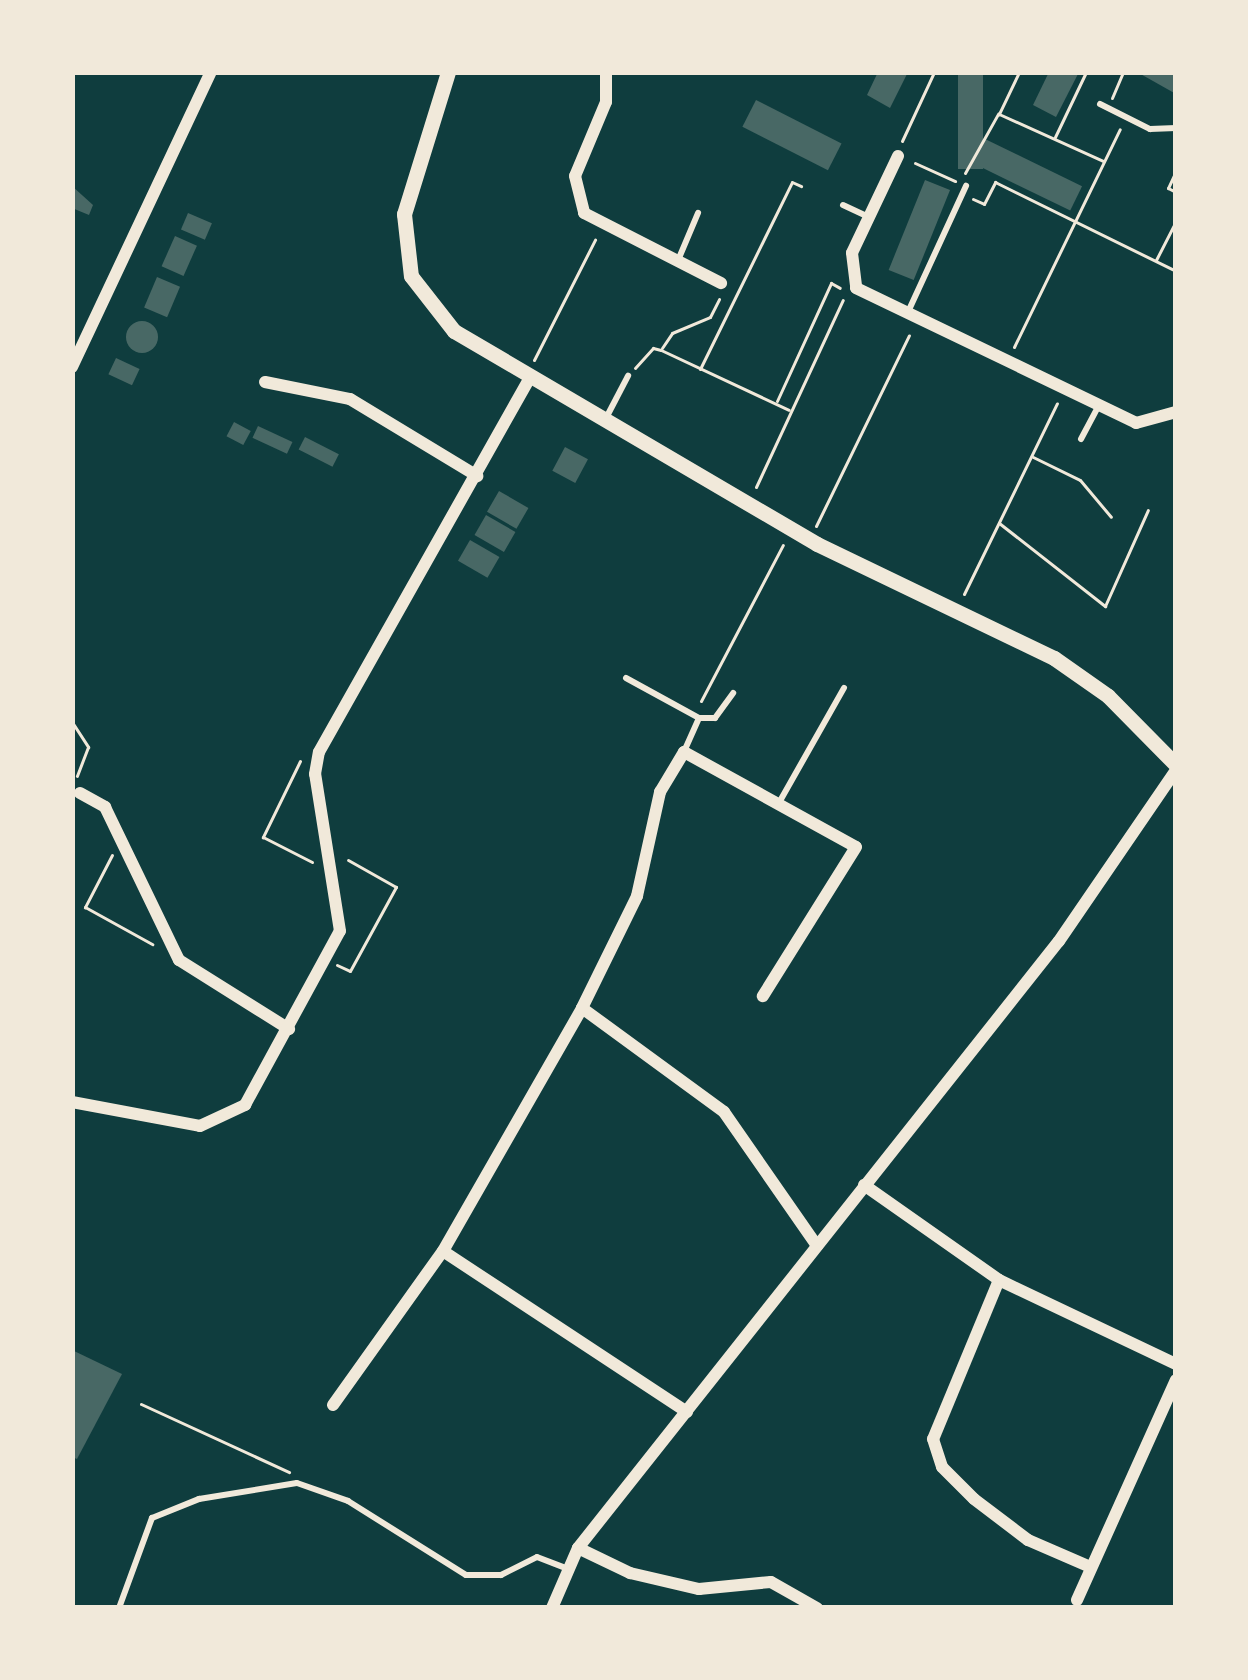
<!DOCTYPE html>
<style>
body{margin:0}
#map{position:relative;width:1248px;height:1680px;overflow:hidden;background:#0f3d3e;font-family:"Times New Roman",serif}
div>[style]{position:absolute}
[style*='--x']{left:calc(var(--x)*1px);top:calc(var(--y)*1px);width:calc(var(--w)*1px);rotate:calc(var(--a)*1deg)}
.building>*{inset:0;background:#486865;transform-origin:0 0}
.round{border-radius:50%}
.path>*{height:3px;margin:-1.5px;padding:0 1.5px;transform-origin:1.5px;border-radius:1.5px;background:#f1e9da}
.service>*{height:6px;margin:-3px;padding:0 3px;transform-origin:3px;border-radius:3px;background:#f1e9da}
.minor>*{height:12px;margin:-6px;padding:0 6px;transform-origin:6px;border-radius:6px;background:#f1e9da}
.tertiary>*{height:15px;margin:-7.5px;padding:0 7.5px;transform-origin:7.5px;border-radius:7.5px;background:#f1e9da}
span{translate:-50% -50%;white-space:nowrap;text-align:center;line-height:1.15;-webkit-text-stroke:12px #f1e9da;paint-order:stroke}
.frame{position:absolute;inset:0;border:75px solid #f1e9da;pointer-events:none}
</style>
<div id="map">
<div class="building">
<div style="clip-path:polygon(878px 72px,908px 72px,890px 108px,867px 95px)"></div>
<div style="left:958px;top:72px;width:25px;height:97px"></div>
<div style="clip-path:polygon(1049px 72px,1079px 72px,1056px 117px,1033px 105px)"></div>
<div style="clip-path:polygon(1137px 72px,1176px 72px,1176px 94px)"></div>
<div style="left:756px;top:100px;width:96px;height:30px;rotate:27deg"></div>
<div style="left:985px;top:139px;width:108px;height:27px;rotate:26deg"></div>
<div style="left:925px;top:180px;width:27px;height:97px;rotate:22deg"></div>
<div style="clip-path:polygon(72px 186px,93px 205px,89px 215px,72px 208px)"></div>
<div style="left:188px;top:213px;width:26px;height:18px;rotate:23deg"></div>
<div style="left:175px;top:236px;width:24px;height:33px;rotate:24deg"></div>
<div style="left:157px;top:277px;width:25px;height:33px;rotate:23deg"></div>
<div class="round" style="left:126px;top:321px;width:32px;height:32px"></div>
<div style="left:116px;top:358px;width:26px;height:18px;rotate:25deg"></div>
<div style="left:234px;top:422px;width:19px;height:16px;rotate:28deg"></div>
<div style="left:258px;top:426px;width:38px;height:13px;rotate:25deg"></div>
<div style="left:305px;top:437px;width:38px;height:14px;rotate:27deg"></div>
<div style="left:565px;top:447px;width:26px;height:27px;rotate:28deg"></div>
<div style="left:499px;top:491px;width:34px;height:24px;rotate:30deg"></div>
<div style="left:486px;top:515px;width:34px;height:23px;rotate:30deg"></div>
<div style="left:470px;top:540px;width:34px;height:24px;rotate:30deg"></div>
<div style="clip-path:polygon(72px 1350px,122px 1374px,77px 1459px,72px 1457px)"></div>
</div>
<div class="path">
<div style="--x:1019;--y:72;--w:47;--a:115.5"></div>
<div style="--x:999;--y:114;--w:114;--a:24.3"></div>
<div style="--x:1112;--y:98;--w:28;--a:-67"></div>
<div style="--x:1055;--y:137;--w:72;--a:-64.5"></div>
<div style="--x:902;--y:141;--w:76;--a:-65.1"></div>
<div style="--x:915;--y:163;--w:44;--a:24.2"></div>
<div style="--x:1176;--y:171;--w:19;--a:115"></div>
<div style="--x:1168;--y:188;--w:9;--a:27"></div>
<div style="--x:965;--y:173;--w:68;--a:-60.8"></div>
<div style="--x:973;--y:199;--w:12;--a:24"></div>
<div style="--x:984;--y:204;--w:25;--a:-63"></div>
<div style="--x:995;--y:182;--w:202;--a:26.2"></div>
<div style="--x:1156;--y:260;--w:44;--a:-62.9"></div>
<div style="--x:1014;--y:347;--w:242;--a:-64.1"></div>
<div style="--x:662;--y:348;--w:18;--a:-56"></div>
<div style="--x:672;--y:333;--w:41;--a:-22.8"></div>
<div style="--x:710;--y:317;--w:20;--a:-63"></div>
<div style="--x:534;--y:360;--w:135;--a:-63.1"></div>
<div style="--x:635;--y:368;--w:27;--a:-48"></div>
<div style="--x:653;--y:348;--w:8;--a:14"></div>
<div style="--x:661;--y:350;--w:141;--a:25.1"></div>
<div style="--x:700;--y:369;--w:208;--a:-63.8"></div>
<div style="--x:792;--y:182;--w:10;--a:24"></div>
<div style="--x:777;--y:401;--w:130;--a:-65.4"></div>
<div style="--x:831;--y:283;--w:10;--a:29"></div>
<div style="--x:1033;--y:457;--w:52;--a:26.1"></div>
<div style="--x:1080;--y:480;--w:48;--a:50"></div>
<div style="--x:756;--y:487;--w:206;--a:-65.1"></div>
<div style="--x:999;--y:523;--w:135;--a:38.1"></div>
<div style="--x:1105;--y:606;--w:105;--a:-65.9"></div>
<div style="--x:816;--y:526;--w:212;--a:-64"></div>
<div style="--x:964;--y:594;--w:212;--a:-64"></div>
<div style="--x:701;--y:701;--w:176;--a:-62.3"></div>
<div style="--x:72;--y:722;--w:30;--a:57"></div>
<div style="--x:88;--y:747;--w:31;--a:111"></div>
<div style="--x:300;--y:761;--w:85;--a:116"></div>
<div style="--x:263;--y:837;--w:55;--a:27"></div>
<div style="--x:112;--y:855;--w:59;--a:117.4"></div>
<div style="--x:85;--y:907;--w:77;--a:28.9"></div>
<div style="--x:337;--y:965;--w:14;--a:25"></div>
<div style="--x:350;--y:971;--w:96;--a:-61.3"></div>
<div style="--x:396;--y:887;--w:55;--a:-150.6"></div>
<div style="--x:141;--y:1404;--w:163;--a:24.7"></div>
</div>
<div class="service">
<div style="--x:1100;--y:104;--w:56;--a:26.6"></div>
<div style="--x:1150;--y:129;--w:26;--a:-2"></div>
<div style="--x:843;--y:205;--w:26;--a:25"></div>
<div style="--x:679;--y:258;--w:49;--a:-67.1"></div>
<div style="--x:908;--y:312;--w:139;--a:-65.3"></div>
<div style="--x:605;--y:420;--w:50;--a:-62.4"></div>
<div style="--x:1081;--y:439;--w:38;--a:-62"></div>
<div style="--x:626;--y:678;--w:83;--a:28.7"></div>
<div style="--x:699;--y:718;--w:37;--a:114"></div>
<div style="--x:699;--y:718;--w:16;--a:0"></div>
<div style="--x:715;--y:718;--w:31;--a:-54"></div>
<div style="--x:780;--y:801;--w:130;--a:-60.5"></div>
<div style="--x:119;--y:1608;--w:96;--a:-69.9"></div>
<div style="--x:152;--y:1518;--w:51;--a:-22"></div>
<div style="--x:199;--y:1499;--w:99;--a:-9.3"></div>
<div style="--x:297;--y:1483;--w:54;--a:19.4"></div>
<div style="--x:348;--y:1501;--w:139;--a:32.1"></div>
<div style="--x:466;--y:1575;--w:35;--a:0"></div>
<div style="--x:501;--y:1575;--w:40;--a:-26.6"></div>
<div style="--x:537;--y:1557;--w:31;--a:21"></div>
</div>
<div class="minor">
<div style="--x:606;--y:72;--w:30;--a:90"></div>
<div style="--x:606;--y:102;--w:80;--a:112.7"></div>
<div style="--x:575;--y:176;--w:38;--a:76"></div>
<div style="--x:584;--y:213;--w:154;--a:27.1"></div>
<div style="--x:898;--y:156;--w:107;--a:115.4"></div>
<div style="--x:852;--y:253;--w:35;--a:83"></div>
<div style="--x:856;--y:288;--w:311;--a:25.7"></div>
<div style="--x:1136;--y:423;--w:41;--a:-15.4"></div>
<div style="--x:72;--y:367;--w:326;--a:-64.8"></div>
<div style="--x:265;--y:382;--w:87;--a:11.3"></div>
<div style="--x:350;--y:399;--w:149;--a:31.2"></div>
<div style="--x:80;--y:793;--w:29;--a:29"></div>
<div style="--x:105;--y:807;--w:170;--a:64.2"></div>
<div style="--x:179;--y:960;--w:130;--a:32.1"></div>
<div style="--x:582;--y:1008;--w:125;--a:-63.8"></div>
<div style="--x:637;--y:896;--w:107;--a:-77.5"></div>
<div style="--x:660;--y:792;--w:47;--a:-59"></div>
<div style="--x:684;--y:752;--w:196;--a:28.9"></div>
<div style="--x:856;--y:847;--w:176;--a:122"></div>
<div style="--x:72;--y:1102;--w:130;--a:10.6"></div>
<div style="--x:200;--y:1126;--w:50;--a:-25"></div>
<div style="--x:245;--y:1105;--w:198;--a:-61.4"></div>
<div style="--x:340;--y:931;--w:159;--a:-99"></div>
<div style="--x:315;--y:774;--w:22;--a:-80"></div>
<div style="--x:319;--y:752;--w:427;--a:-60.6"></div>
<div style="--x:864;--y:1185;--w:165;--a:35.1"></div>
<div style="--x:999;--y:1280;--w:196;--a:25.4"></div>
<div style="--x:999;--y:1280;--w:172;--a:112.5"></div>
<div style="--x:933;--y:1439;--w:29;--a:72"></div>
<div style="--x:942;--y:1467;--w:45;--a:45"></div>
<div style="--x:974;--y:1499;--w:68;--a:37.2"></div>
<div style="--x:1028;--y:1540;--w:68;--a:23.5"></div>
<div style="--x:333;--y:1405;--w:189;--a:-54.5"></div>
<div style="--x:687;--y:1412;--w:292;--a:-146.6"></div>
<div style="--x:443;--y:1251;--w:280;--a:-60.2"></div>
<div style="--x:582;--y:1008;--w:176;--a:36.2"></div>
<div style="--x:724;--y:1112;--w:163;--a:55.2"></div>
<div style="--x:578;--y:1548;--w:58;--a:25.7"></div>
<div style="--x:630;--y:1573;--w:71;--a:13.1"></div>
<div style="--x:699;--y:1589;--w:72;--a:-5.6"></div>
<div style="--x:771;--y:1582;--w:53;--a:29.5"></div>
<div style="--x:1077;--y:1600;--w:241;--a:-65.8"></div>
<div style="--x:552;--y:1608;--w:65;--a:-66.6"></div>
<div style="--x:578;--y:1548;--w:774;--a:-51.61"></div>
<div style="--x:1059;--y:941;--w:207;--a:-55.6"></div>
</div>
<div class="tertiary">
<div style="--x:448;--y:72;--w:149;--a:107.2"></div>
<div style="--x:404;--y:214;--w:62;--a:83.6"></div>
<div style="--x:411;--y:276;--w:70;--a:52"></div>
<div style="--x:454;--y:331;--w:421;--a:30.4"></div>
<div style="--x:817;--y:544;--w:263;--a:25.7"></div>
<div style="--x:1054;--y:658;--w:66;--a:35.1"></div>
<div style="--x:1108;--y:696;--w:97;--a:45.4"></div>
</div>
<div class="frame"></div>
</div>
